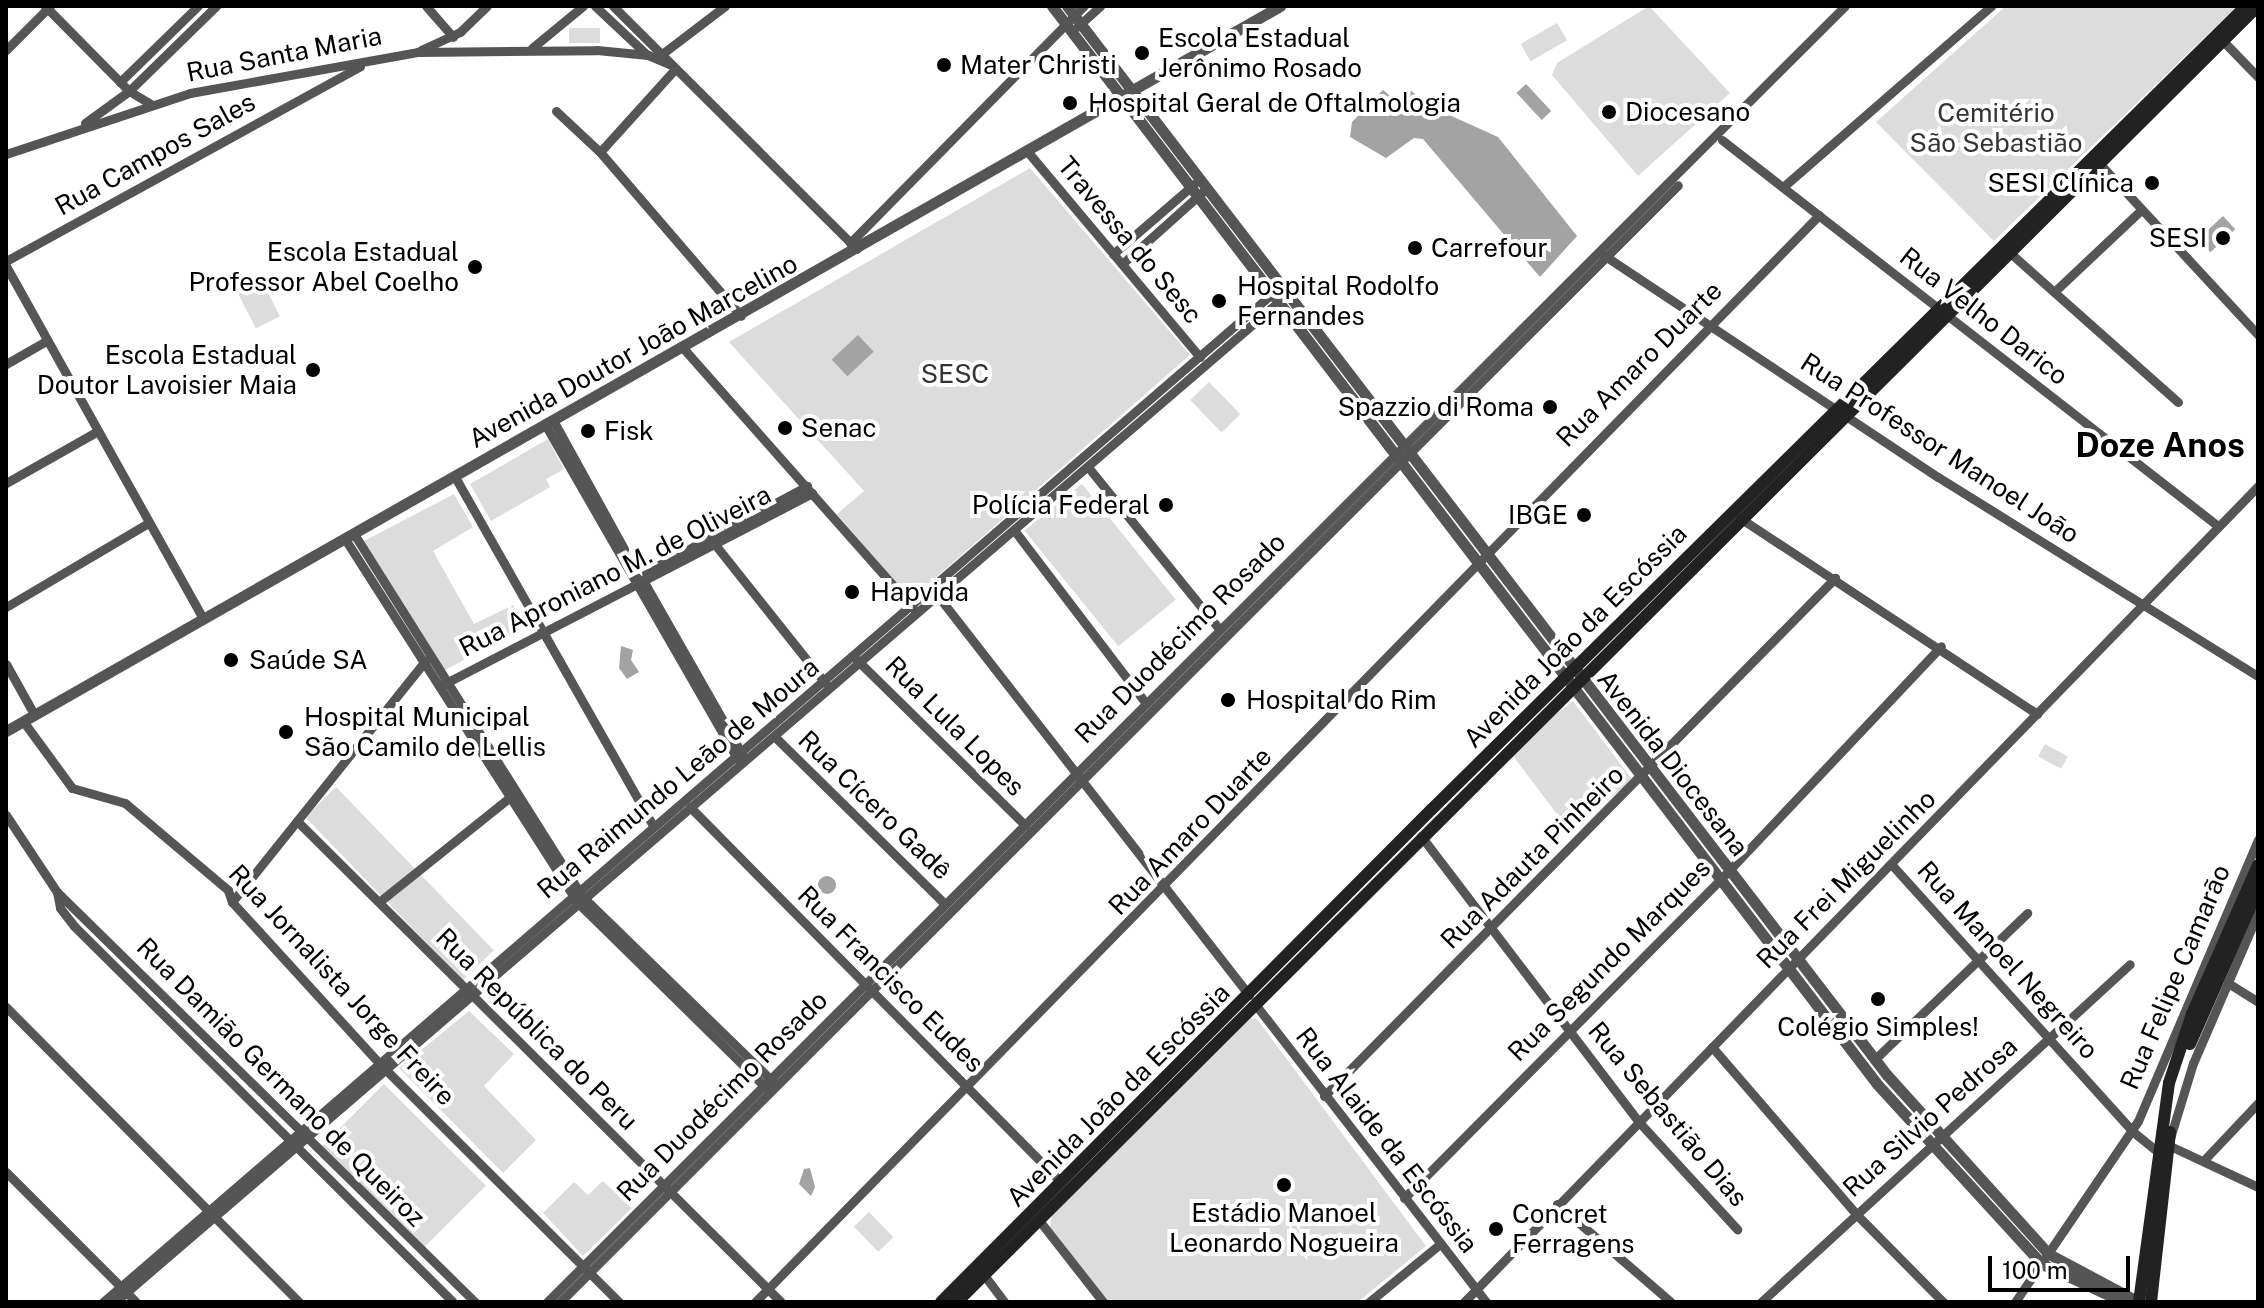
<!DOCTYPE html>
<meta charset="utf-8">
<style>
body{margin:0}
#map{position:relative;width:2264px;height:1308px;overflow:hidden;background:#fff;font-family:"Public Sans",sans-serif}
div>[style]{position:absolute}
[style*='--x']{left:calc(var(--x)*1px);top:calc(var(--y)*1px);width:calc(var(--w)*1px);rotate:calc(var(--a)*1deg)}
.green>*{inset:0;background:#dcdcdc;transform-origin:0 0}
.water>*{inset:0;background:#a3a3a3;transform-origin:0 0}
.round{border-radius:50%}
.minor>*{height:9px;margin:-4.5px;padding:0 4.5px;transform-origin:4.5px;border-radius:4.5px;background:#555}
.tertiary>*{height:11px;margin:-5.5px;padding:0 5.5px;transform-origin:5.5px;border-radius:5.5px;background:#555}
.secondary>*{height:12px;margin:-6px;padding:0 6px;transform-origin:6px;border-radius:6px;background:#222}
.dots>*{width:22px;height:22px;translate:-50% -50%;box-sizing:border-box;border:4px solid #fff;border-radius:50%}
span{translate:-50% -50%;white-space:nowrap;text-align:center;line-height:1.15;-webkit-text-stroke:8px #fff;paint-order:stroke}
.poi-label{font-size:26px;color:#000}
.left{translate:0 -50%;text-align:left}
.right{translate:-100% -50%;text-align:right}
.street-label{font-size:26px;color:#000}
.park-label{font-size:26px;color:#333}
.district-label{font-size:34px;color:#000;font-weight:700}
.frame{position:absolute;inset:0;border:8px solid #000;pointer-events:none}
.scale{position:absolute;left:1988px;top:1256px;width:142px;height:36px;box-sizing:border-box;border:4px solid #000;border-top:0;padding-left:10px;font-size:24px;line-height:28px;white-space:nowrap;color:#000;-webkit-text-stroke:6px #fff;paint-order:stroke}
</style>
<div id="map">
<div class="green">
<div style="clip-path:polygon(1649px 6px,1730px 93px,1638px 176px,1552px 75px,1557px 63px)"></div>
<div style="clip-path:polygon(2006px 6px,2237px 6px,1994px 241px,1876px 122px)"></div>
<div style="left:1557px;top:23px;width:20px;height:42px;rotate:60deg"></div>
<div style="left:569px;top:28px;width:31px;height:15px"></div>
<div style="clip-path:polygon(1030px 168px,1190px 355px,910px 600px,837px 514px,864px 491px,729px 342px)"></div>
<div style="left:260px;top:277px;width:44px;height:27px;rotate:63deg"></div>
<div style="left:1209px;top:382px;width:45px;height:26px;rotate:46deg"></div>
<div style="clip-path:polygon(548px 439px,564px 469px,546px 479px,550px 487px,491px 521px,470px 484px)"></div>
<div style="left:1082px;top:484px;width:149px;height:74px;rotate:51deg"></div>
<div style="clip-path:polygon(454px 494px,473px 527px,433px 551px,474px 624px,513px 605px,526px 625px,442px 672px,362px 542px)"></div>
<div style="left:1573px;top:701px;width:100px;height:81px;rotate:53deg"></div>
<div style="left:2045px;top:744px;width:26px;height:14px;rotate:29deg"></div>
<div style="left:336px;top:787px;width:227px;height:43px;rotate:46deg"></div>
<div style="clip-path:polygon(469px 1011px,514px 1054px,484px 1086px,536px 1140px,503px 1173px,399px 1068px)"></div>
<div style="clip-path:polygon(1249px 1018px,1257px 1019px,1426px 1246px,1358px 1302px,1108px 1302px,1050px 1227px,1052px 1215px)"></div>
<div style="left:384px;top:1084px;width:144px;height:88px;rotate:45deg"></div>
<div style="clip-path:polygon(603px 1181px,632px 1208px,583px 1256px,543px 1213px,574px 1182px,588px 1195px)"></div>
<div style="left:869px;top:1212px;width:35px;height:21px;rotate:46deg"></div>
</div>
<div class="water">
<div style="left:1526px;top:84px;width:37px;height:13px;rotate:47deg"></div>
<div style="clip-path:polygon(1407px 88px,1436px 109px,1498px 137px,1577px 236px,1540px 277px,1423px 139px,1414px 138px,1386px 158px,1350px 137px,1352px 122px,1383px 90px,1395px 100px)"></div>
<div style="left:2223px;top:216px;width:18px;height:34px;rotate:47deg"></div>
<div style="left:858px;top:335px;width:23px;height:36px;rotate:47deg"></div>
<div style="clip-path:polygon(621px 646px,633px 650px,631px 660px,639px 672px,627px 679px,619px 668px)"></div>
<div class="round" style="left:818px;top:876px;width:18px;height:18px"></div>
<div style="clip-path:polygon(810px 1168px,815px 1187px,811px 1196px,799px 1184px,804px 1169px)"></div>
</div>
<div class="minor">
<div style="--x:45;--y:6;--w:120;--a:45.3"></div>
<div style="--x:129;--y:91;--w:27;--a:31"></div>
<div style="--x:426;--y:6;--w:41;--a:48.9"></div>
<div style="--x:595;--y:6;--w:69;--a:43.2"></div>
<div style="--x:613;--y:6;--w:344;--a:44.9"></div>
<div style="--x:1077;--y:27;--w:31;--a:-42"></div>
<div style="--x:2223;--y:41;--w:50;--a:45.8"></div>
<div style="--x:532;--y:48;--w:66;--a:-39.5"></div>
<div style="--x:6;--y:50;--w:62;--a:-45"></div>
<div style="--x:421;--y:50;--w:43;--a:-24.8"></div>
<div style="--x:460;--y:32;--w:37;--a:-44"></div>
<div style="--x:658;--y:57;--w:84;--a:-37.3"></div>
<div style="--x:120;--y:82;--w:109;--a:-44.3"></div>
<div style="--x:556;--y:111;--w:60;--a:43"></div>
<div style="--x:600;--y:152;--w:216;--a:49.3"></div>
<div style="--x:85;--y:123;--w:54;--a:-36"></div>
<div style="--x:129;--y:91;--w:122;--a:-44.3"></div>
<div style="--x:1722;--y:140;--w:628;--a:37.89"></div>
<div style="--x:1027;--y:151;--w:269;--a:50"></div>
<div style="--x:600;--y:152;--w:112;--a:-47.9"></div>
<div style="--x:6;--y:154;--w:194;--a:-18.3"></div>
<div style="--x:190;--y:93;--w:232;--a:-10.2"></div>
<div style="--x:418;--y:52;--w:179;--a:-0.6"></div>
<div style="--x:597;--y:50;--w:51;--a:5.6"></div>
<div style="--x:648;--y:55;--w:25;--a:23"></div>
<div style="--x:2099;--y:163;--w:234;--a:47.2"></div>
<div style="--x:1783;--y:187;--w:276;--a:-41"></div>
<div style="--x:850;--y:243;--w:333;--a:-45.4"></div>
<div style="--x:2009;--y:252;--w:226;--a:41.6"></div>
<div style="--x:1113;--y:254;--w:107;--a:-40.8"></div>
<div style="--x:1602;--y:254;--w:403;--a:33.6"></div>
<div style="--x:1938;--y:477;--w:377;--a:31.9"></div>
<div style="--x:6;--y:261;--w:404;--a:-28.8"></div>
<div style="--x:1122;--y:264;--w:113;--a:-41.8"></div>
<div style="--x:6;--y:266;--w:401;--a:60.8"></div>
<div style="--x:2054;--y:292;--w:120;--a:-43.3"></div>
<div style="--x:683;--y:348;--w:351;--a:48.5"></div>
<div style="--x:6;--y:364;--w:46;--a:-29.9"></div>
<div style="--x:554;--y:422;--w:145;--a:61.1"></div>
<div style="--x:546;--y:426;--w:385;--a:60.1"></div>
<div style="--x:1088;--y:467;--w:208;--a:51"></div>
<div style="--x:455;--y:477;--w:401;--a:60.4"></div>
<div style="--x:6;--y:483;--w:103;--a:-29.5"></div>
<div style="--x:1740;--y:518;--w:356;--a:33.4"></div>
<div style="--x:1014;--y:530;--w:218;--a:52.7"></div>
<div style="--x:354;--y:534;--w:429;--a:57.8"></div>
<div style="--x:583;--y:897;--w:265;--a:44.2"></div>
<div style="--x:345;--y:539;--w:431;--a:57.4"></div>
<div style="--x:577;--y:902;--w:265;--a:44.5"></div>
<div style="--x:713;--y:542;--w:180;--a:51.5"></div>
<div style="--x:644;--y:573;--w:185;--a:-28.1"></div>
<div style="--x:640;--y:575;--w:210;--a:60.3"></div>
<div style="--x:938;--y:596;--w:506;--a:52.07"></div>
<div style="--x:6;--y:607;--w:165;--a:-30.6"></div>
<div style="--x:856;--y:659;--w:237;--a:44.5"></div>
<div style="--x:6;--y:664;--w:57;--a:60.8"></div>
<div style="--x:442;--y:685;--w:417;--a:-27.4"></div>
<div style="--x:23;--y:721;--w:83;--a:53.8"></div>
<div style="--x:72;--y:788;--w:55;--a:15.8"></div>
<div style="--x:125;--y:803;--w:135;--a:40.2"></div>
<div style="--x:228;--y:890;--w:13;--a:72"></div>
<div style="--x:232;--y:902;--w:218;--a:47.6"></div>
<div style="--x:379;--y:1063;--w:339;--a:44.9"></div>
<div style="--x:774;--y:736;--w:240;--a:44.5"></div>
<div style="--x:690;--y:807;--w:528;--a:45.31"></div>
<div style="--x:6;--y:815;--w:92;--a:56.5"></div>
<div style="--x:57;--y:892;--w:586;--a:44.45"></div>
<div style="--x:297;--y:821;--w:682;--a:44.82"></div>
<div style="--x:1421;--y:836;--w:358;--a:52.7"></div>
<div style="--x:1638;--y:1121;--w:147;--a:47.5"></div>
<div style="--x:1892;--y:865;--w:358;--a:47.9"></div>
<div style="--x:2132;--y:1131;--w:35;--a:39"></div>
<div style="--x:57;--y:892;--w:16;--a:79"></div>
<div style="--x:60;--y:908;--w:23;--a:52"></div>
<div style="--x:74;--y:926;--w:534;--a:44.77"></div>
<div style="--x:232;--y:902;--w:309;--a:-51.3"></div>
<div style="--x:379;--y:902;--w:168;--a:-38.7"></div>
<div style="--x:2258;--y:913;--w:163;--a:113.4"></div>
<div style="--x:2193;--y:1063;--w:86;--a:107"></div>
<div style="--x:2168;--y:1145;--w:99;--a:25"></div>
<div style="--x:2228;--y:983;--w:36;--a:32"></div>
<div style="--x:1255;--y:1004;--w:377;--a:52.2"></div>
<div style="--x:6;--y:1007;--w:416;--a:45.2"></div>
<div style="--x:1712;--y:1047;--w:221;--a:49.2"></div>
<div style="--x:1856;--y:1214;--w:124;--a:45.3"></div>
<div style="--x:1875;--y:1059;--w:211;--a:-43.8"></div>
<div style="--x:1324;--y:1096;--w:728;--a:-45.39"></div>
<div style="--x:2205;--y:1159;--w:77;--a:-46.6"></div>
<div style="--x:6;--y:1172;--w:184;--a:45"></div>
<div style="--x:1404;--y:1198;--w:447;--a:-45.2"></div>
<div style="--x:1719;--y:881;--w:323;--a:-46.6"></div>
<div style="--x:1557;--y:1204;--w:150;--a:40.7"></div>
<div style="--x:1038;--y:1219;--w:105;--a:51.9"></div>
<div style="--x:984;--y:1275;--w:34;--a:53"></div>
<div style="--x:103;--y:1302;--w:1548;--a:-40.78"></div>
<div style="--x:115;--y:1302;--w:1540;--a:-40.68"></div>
<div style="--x:547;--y:1302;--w:1834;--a:-44.96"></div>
<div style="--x:560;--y:1302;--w:1580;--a:-44.97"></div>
<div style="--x:755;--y:1302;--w:1521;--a:-45.61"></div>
<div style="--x:1369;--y:1302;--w:92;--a:-39.2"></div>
<div style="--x:1464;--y:1302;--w:1139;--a:-45.78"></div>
<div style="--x:1761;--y:1302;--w:500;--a:-42.49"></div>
<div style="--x:2015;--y:1302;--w:219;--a:-55.8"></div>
<div style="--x:2138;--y:1121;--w:306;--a:-66.9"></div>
</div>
<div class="tertiary">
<div style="--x:1052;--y:6;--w:1357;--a:52.57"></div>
<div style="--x:1877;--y:1084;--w:244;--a:47.5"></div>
<div style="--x:2042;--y:1264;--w:90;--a:24.9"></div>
<div style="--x:1067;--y:6;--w:1347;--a:52.51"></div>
<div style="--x:1887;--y:1075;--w:241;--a:47.9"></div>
<div style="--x:2049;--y:1254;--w:102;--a:28.1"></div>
<div style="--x:6;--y:731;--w:1466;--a:-29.64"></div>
</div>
<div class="secondary">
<div style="--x:2190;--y:1044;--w:168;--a:-66.2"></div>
<div style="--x:941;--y:1302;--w:696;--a:-45.12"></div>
<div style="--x:1432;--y:809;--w:1143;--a:-44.61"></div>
<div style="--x:957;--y:1302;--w:1836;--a:-44.89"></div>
<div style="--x:2139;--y:1302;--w:221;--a:-82.2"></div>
<div style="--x:2169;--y:1083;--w:73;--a:-71.6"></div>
<div style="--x:2192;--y:1014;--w:163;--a:-66.1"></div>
<div style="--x:2151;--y:1302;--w:171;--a:-83.6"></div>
</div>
<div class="dots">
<div style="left:1142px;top:53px;background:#000"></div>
<div style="left:944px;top:65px;background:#000"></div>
<div style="left:1070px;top:103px;background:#000"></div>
<div style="left:1609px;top:112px;background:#000"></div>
<div style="left:2152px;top:183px;background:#000"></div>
<div style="left:2223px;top:238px;background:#000"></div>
<div style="left:1415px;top:248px;background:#000"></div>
<div style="left:475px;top:267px;background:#000"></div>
<div style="left:1219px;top:301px;background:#000"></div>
<div style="left:313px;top:370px;background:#000"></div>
<div style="left:1550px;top:407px;background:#000"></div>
<div style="left:785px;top:428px;background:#000"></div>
<div style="left:588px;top:431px;background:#000"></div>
<div style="left:1166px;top:505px;background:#000"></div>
<div style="left:1584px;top:515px;background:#000"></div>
<div style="left:852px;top:592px;background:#000"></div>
<div style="left:231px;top:660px;background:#000"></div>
<div style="left:1228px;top:700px;background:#000"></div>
<div style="left:286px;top:732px;background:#000"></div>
<div style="left:1878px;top:999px;background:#000"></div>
<div style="left:1284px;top:1185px;background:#000"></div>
<div style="left:1496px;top:1229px;background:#000"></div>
</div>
<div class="poi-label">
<span class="left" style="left:1158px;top:53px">Escola Estadual<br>Jerônimo Rosado</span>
<span class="left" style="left:960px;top:65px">Mater Christi</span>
<span class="left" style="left:1088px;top:103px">Hospital Geral de Oftalmologia</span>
<span class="left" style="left:1625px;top:112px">Diocesano</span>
<span class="right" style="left:2134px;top:183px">SESI Clínica</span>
<span class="right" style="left:2207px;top:238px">SESI</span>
<span class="left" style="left:1431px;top:248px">Carrefour</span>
<span class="right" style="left:459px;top:267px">Escola Estadual<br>Professor Abel Coelho</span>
<span class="left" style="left:1237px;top:301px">Hospital Rodolfo<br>Fernandes</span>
<span class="right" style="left:297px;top:370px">Escola Estadual<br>Doutor Lavoisier Maia</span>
<span class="right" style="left:1534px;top:407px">Spazzio di Roma</span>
<span class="left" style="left:801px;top:428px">Senac</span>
<span class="left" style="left:604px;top:431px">Fisk</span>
<span class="right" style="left:1150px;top:505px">Polícia Federal</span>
<span class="right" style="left:1568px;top:515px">IBGE</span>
<span class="left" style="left:870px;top:592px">Hapvida</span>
<span class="left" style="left:249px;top:660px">Saúde SA</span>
<span class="left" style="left:1246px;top:700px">Hospital do Rim</span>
<span class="left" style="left:304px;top:732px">Hospital Municipal<br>São Camilo de Lellis</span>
<span style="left:1878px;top:1027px">Colégio Simples!</span>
<span style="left:1284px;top:1228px">Estádio Manoel<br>Leonardo Nogueira</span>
<span class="left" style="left:1512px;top:1229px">Concret<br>Ferragens</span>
</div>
<div class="street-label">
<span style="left:284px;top:54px;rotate:-11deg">Rua Santa Maria</span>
<span style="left:155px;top:154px;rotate:-29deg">Rua Campos Sales</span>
<span style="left:1130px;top:240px;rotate:50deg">Travessa do Sesc</span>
<span style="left:1984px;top:316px;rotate:38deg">Rua Velho Darico</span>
<span style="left:633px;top:351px;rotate:-29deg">Avenida Doutor João Marcelino</span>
<span style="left:1639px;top:364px;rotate:-45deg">Rua Amaro Duarte</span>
<span style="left:1940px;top:448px;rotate:33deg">Rua Professor Manoel João</span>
<span style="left:615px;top:571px;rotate:-27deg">Rua Aproniano M. de Oliveira</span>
<span style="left:1575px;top:636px;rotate:-45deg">Avenida João da Escóssia</span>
<span style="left:1180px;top:638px;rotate:-45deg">Rua Duodécimo Rosado</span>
<span style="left:955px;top:726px;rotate:45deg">Rua Lula Lopes</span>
<span style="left:1673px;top:763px;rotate:52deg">Avenida Diocesana</span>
<span style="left:678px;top:778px;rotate:-40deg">Rua Raimundo Leão de Moura</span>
<span style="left:875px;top:805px;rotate:44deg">Rua Cícero Gadê</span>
<span style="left:1190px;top:831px;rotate:-46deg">Rua Amaro Duarte</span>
<span style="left:1532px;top:857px;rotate:-45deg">Rua Adauta Pinheiro</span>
<span style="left:1846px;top:879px;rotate:-45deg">Rua Frei Miguelinho</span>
<span style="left:1609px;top:960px;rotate:-45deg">Rua Segundo Marques</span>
<span style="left:2008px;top:960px;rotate:48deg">Rua Manoel Negreiro</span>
<span style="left:2175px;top:977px;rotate:-67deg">Rua Felipe Camarão</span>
<span style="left:891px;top:979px;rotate:45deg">Rua Francisco Eudes</span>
<span style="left:342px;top:985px;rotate:47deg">Rua Jornalista Jorge Freire</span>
<span style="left:537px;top:1029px;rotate:45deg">Rua República do Peru</span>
<span style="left:281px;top:1082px;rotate:45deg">Rua Damião Germano de Queiroz</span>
<span style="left:1118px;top:1095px;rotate:-45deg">Avenida João da Escóssia</span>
<span style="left:722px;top:1096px;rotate:-45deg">Rua Duodécimo Rosado</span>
<span style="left:1668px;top:1114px;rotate:50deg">Rua Sebastião Dias</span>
<span style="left:1930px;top:1117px;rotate:-42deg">Rua Silvio Pedrosa</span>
<span style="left:1387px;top:1140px;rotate:52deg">Rua Alaide da Escóssia</span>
</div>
<div class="park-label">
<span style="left:1996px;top:128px">Cemitério<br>São Sebastião</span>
<span style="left:955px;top:374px">SESC</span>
</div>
<div class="district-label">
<span style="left:2160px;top:446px">Doze Anos</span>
</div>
<div class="frame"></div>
<div class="scale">100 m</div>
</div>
